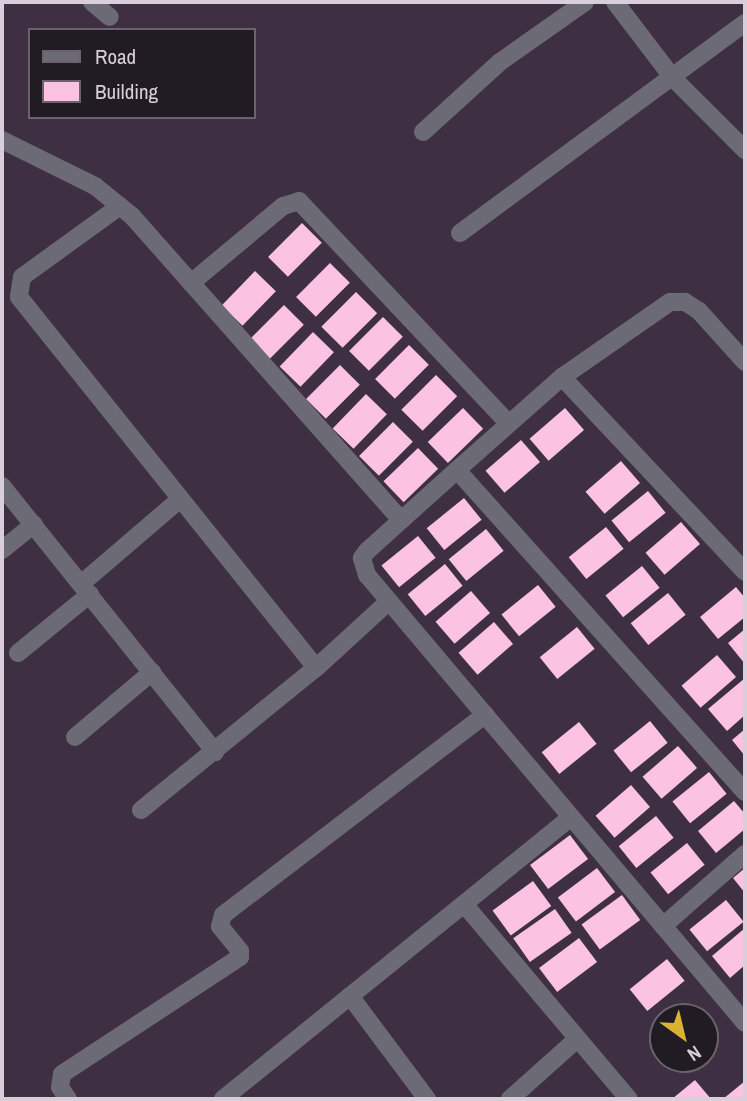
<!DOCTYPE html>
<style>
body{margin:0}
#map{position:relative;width:747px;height:1101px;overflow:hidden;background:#3e3042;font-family:"Archivo Narrow",sans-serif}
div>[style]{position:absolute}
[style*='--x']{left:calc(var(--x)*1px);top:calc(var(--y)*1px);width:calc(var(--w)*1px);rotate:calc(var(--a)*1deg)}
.building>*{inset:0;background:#fbc2e1;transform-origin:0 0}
.minor>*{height:18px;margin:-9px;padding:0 9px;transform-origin:9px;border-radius:9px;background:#6c6b75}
span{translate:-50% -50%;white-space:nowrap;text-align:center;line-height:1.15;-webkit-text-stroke:7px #211b23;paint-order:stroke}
.frame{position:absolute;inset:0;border:4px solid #d8cfdb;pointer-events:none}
.legend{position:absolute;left:28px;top:28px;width:228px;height:91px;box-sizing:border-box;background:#211b23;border:2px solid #6a636d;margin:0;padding:9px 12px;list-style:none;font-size:21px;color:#d8cfdb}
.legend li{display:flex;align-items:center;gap:14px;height:35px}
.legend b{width:35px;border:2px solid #6a636d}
.north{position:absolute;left:649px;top:1003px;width:70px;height:70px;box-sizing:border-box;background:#211b23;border:2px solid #6a636d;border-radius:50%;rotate:146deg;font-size:19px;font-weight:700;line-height:28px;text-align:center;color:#d8cfdb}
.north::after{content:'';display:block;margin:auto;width:24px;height:32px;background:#dab333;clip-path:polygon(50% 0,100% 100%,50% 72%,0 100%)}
</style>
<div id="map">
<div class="building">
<div style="left:302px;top:223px;width:28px;height:48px;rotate:45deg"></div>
<div style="left:330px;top:263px;width:28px;height:48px;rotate:45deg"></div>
<div style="left:255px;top:271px;width:29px;height:48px;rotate:44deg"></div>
<div style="left:356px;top:292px;width:30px;height:49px;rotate:45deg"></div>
<div style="left:284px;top:305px;width:28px;height:48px;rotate:45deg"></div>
<div style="left:383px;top:317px;width:28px;height:48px;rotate:45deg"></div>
<div style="left:313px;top:332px;width:29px;height:48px;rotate:44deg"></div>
<div style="left:409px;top:345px;width:28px;height:48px;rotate:45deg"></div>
<div style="left:340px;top:365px;width:28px;height:48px;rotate:45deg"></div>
<div style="left:436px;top:375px;width:30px;height:49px;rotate:45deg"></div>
<div style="left:366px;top:394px;width:29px;height:48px;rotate:44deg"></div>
<div style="left:463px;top:408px;width:29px;height:49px;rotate:46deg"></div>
<div style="left:565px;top:408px;width:29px;height:47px;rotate:49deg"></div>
<div style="left:393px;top:422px;width:28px;height:48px;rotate:45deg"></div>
<div style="left:521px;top:440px;width:29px;height:47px;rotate:49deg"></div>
<div style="left:418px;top:448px;width:29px;height:48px;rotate:46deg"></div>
<div style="left:621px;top:461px;width:29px;height:47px;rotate:49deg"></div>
<div style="left:648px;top:491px;width:28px;height:47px;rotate:51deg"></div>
<div style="left:464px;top:498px;width:28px;height:48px;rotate:51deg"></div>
<div style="left:681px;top:522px;width:29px;height:47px;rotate:49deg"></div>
<div style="left:606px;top:527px;width:28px;height:48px;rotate:51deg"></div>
<div style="left:486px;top:529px;width:28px;height:48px;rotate:51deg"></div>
<div style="left:418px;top:536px;width:28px;height:47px;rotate:51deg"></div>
<div style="left:445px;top:564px;width:28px;height:48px;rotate:51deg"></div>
<div style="left:642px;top:566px;width:28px;height:47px;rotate:51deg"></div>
<div style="left:538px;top:585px;width:28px;height:47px;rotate:51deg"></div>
<div style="clip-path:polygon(736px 587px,745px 598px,745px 617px,718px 639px,700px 617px)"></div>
<div style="left:471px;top:591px;width:29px;height:47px;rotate:49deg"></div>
<div style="left:668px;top:593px;width:28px;height:48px;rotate:51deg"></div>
<div style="left:494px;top:622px;width:29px;height:47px;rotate:49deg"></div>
<div style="left:577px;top:627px;width:28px;height:48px;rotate:51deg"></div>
<div style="clip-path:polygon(745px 629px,745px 664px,728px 643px)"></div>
<div style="left:717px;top:655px;width:29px;height:47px;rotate:49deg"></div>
<div style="clip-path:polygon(745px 678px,745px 715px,727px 731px,708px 709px)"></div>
<div style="left:650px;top:721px;width:28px;height:47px;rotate:51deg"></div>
<div style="left:579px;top:722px;width:28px;height:48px;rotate:51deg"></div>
<div style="clip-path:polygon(745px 729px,745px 756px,732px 740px)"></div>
<div style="left:678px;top:746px;width:29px;height:47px;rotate:49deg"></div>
<div style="left:709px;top:772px;width:28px;height:47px;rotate:51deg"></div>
<div style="left:631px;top:785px;width:29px;height:47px;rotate:49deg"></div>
<div style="clip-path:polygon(734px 801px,745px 814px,745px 829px,716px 853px,698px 831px)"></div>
<div style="left:656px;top:816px;width:28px;height:48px;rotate:51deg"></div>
<div style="left:570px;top:835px;width:30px;height:50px;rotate:53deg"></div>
<div style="left:687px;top:843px;width:28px;height:47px;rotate:51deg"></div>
<div style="left:597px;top:868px;width:30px;height:49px;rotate:53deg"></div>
<div style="clip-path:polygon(745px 868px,745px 893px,733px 878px)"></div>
<div style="left:533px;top:881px;width:31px;height:50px;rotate:54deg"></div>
<div style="left:622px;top:895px;width:31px;height:50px;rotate:54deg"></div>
<div style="left:726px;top:900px;width:28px;height:47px;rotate:51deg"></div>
<div style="left:555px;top:909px;width:29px;height:51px;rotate:55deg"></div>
<div style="clip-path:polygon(745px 928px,745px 965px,730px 978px,712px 956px)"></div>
<div style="left:579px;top:938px;width:30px;height:50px;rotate:53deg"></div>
<div style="left:667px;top:959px;width:28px;height:48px;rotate:51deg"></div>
<div style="clip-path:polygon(695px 1080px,711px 1099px,672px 1099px)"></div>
<div style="clip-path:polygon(745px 1081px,745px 1099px,723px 1099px)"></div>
</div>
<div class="minor">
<div style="--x:92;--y:2;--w:23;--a:40"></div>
<div style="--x:615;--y:2;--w:96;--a:52.7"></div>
<div style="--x:673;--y:78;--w:102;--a:45"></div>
<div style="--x:423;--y:132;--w:104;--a:-42.3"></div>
<div style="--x:500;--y:62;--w:104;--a:-35.2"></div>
<div style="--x:2;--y:140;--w:104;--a:26.3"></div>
<div style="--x:95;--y:186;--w:48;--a:39"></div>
<div style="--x:132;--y:216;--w:405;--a:48.5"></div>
<div style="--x:120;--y:206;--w:121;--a:144.1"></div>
<div style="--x:22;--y:277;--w:20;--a:99"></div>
<div style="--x:19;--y:297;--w:475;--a:51.3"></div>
<div style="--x:460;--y:233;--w:354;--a:-36.4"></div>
<div style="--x:191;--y:283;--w:120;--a:-39.9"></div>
<div style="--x:283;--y:206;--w:17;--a:-17"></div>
<div style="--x:299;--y:201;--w:303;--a:46.7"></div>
<div style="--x:745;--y:362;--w:69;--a:-132"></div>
<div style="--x:699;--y:311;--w:17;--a:-147"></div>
<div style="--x:685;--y:302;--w:15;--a:180"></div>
<div style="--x:670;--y:302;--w:131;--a:145.2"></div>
<div style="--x:562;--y:377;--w:140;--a:138.5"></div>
<div style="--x:457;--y:470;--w:432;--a:48.2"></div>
<div style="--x:562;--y:377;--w:267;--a:46.8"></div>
<div style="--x:457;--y:470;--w:121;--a:138"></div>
<div style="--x:367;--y:551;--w:9;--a:126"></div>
<div style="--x:362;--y:558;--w:18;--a:74"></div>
<div style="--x:367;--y:575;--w:586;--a:49.84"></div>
<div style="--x:2;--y:486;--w:341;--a:51.3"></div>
<div style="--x:2;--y:550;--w:41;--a:-39.1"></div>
<div style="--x:81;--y:584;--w:130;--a:-40.6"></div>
<div style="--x:18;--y:653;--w:93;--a:-39.3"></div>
<div style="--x:75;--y:737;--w:101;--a:-40.2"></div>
<div style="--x:141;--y:810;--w:225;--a:-39.1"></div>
<div style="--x:316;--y:668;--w:99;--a:-42.5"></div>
<div style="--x:464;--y:904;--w:255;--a:49.8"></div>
<div style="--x:663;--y:926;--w:109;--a:-41.3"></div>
<div style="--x:350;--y:996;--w:129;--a:53.2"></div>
<div style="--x:68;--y:1099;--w:14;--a:-124"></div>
<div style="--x:60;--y:1087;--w:13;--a:-81"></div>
<div style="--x:62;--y:1074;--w:213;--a:-33.3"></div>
<div style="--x:240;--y:957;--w:6;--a:-90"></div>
<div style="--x:240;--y:951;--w:32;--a:-129"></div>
<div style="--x:220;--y:926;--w:11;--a:-75"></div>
<div style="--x:223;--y:915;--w:330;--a:-37.4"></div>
<div style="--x:223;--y:1099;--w:448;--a:-39"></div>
<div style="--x:510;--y:1099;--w:90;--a:-41.8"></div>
</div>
<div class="frame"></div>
<ul class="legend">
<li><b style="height:9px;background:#6c6b75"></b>Road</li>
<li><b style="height:19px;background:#fbc2e1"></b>Building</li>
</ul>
<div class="north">N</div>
</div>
